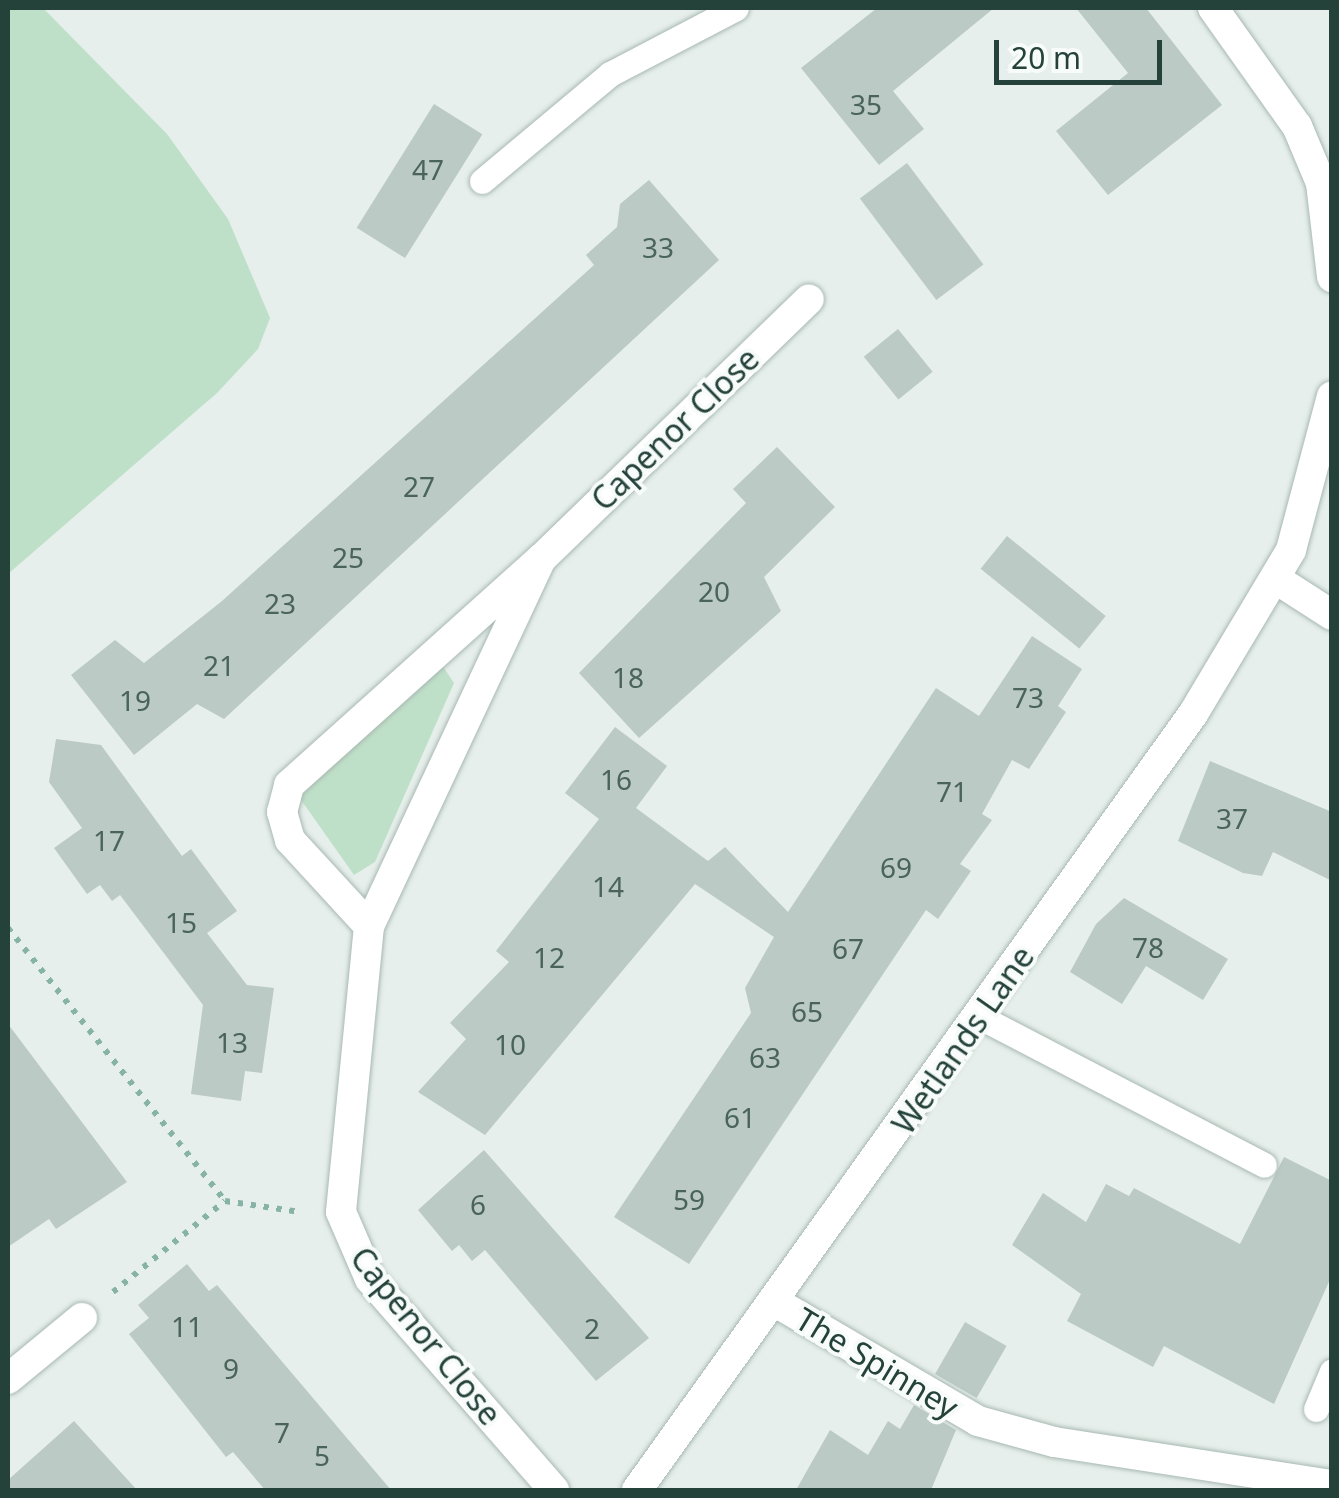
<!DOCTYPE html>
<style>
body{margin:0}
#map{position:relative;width:1339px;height:1498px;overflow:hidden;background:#e6efeb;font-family:"Noto Sans",sans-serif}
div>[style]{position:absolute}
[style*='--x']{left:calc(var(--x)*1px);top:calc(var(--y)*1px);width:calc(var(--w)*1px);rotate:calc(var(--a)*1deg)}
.green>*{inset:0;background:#bfe0c8}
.building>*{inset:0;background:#bbcac4;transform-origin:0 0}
.path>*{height:6px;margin-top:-3px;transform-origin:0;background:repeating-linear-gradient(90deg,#86b3a5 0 5px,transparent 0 13px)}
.roads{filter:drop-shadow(0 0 2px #a8b8b2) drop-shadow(0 0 2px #a8b8b2)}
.lane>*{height:25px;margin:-12.5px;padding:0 12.5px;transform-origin:12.5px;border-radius:12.5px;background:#fff}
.street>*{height:30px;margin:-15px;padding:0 15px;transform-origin:15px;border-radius:15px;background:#fff}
span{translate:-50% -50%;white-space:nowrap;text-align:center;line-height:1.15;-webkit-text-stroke:8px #f7fbf9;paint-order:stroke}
.number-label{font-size:28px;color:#4a645c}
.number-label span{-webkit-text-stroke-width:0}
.street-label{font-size:32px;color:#24423a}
.frame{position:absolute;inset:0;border:10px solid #24423a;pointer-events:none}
.scale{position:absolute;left:994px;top:40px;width:168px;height:45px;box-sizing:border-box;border:5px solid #24423a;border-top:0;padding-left:12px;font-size:30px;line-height:35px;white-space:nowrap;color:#24423a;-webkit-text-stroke:8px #f7fbf9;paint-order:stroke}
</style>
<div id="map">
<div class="green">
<div style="clip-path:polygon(8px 8px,43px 8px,167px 134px,228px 219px,270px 318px,258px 349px,217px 393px,8px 574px)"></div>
<div style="clip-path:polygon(442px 665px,454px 683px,375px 862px,354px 875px,299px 797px)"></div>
</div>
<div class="building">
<div style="clip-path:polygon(877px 8px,994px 8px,893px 91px,924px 129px,879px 165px,801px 68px)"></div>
<div style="clip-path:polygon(1076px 8px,1146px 8px,1222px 105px,1108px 195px,1056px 131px,1128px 73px)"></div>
<div style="left:434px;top:104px;width:57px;height:146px;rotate:32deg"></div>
<div style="left:907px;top:163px;width:127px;height:59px;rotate:53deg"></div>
<div style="clip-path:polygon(649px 180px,719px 260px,224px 719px,197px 704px,134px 755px,71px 675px,115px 640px,144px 663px,222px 601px,594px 265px,586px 255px,617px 227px,620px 204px)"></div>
<div style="left:898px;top:329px;width:55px;height:44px;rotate:51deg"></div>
<div style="clip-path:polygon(777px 447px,835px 507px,764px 577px,781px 611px,639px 738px,579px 673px,746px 503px,733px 489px)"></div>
<div style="left:1007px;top:536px;width:127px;height:42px;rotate:39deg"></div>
<div style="clip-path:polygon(1032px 636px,1082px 669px,1058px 706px,1066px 712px,1029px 769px,1012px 760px,982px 814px,992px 820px,960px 864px,971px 871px,938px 919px,926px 910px,689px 1264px,614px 1217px,751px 1013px,745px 988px,774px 937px,695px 884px,485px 1135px,418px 1092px,466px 1039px,450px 1023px,509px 962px,496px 951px,599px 819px,565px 793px,615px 727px,667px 766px,636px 808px,708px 861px,725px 847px,788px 912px,936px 688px,979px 716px)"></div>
<div style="clip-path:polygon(56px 739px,101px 745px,182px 856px,191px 849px,237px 911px,207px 933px,247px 985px,274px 988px,262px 1073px,245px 1071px,241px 1101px,191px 1094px,203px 1005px,120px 895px,112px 901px,100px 885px,87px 894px,54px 848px,82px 828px,49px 782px)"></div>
<div style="clip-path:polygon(1210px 761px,1332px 812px,1332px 881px,1273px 852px,1262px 876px,1243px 873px,1178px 841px)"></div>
<div style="clip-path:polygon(1124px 898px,1228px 959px,1203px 1000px,1146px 966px,1122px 1004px,1070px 972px,1096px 924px)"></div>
<div style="clip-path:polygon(8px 1024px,127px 1182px,56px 1229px,49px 1219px,8px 1247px)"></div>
<div style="clip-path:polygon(484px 1150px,649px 1338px,596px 1381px,485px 1250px,472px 1261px,459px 1245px,452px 1251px,418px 1210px)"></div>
<div style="clip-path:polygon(1284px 1157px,1332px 1181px,1332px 1275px,1274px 1404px,1164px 1346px,1153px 1367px,1067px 1321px,1081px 1294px,1012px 1245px,1043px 1193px,1086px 1222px,1106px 1184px,1129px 1196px,1134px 1188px,1240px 1244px)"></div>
<div style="clip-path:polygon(187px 1264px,209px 1291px,217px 1285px,391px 1490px,265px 1490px,233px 1452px,226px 1457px,129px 1334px,149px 1318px,138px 1305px)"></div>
<div style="left:965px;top:1322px;width:48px;height:60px;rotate:30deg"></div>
<div style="clip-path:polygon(914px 1405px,956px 1430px,931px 1490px,796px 1490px,830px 1430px,868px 1455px,888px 1421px,900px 1429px)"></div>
<div style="clip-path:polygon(74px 1421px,137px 1490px,8px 1490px,8px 1480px)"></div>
</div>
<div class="path">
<div style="--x:8;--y:928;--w:349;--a:51.5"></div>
<div style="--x:225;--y:1201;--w:76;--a:8.3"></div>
<div style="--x:113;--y:1292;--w:144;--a:-39.1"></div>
</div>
<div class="roads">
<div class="lane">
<div style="--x:482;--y:181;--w:167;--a:-39.9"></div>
<div style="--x:610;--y:74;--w:142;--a:-27.6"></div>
<div style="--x:980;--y:1017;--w:320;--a:27.5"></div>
<div style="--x:1316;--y:1409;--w:41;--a:-67.2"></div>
</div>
<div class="street">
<div style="--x:1213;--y:8;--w:145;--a:54.6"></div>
<div style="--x:1297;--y:126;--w:62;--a:67.2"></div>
<div style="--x:1321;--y:183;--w:95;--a:83.3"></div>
<div style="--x:541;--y:559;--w:405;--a:115.1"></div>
<div style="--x:369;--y:926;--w:287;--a:95.6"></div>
<div style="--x:341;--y:1212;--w:73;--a:66.6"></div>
<div style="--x:370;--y:1279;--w:280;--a:48.9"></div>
<div style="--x:1276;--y:579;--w:67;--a:32.7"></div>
<div style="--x:369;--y:926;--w:117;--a:-132.6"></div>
<div style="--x:290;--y:840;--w:29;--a:-106"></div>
<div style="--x:282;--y:812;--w:28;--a:-75"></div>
<div style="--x:289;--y:785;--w:338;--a:-41.9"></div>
<div style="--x:541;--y:559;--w:373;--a:-44.1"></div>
<div style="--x:777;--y:1303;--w:233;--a:30.4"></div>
<div style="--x:978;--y:1421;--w:79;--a:15.4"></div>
<div style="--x:1054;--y:1442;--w:281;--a:8.8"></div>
<div style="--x:8;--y:1379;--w:96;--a:-39.5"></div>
<div style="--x:637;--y:1490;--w:955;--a:-54.38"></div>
<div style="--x:1193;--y:714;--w:191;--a:-59.1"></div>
<div style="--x:1291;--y:550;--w:159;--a:-75.1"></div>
</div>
</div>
<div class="number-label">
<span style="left:866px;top:104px">35</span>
<span style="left:428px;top:169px">47</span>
<span style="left:658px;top:247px">33</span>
<span style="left:419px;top:486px">27</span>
<span style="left:348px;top:557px">25</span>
<span style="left:714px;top:591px">20</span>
<span style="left:280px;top:603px">23</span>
<span style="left:219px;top:665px">21</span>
<span style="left:628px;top:677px">18</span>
<span style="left:1028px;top:697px">73</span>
<span style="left:135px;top:700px">19</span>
<span style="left:616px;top:779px">16</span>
<span style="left:952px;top:791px">71</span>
<span style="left:1232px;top:818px">37</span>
<span style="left:109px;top:840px">17</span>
<span style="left:896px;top:867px">69</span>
<span style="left:608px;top:886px">14</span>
<span style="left:181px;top:922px">15</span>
<span style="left:1148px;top:947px">78</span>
<span style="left:848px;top:948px">67</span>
<span style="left:549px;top:957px">12</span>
<span style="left:807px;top:1011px">65</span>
<span style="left:232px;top:1042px">13</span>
<span style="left:510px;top:1044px">10</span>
<span style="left:765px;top:1057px">63</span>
<span style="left:740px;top:1117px">61</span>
<span style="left:689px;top:1199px">59</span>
<span style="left:478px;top:1204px">6</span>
<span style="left:187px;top:1326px">11</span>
<span style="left:592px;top:1328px">2</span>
<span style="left:231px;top:1368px">9</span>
<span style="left:282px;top:1432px">7</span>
<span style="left:322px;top:1455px">5</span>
</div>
<div class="street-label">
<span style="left:675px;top:429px;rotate:-44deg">Capenor Close</span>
<span style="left:963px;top:1040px;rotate:-55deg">Wetlands Lane</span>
<span style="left:426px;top:1336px;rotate:51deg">Capenor Close</span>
<span style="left:877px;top:1363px;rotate:31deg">The Spinney</span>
</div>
<div class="frame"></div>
<div class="scale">20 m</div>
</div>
